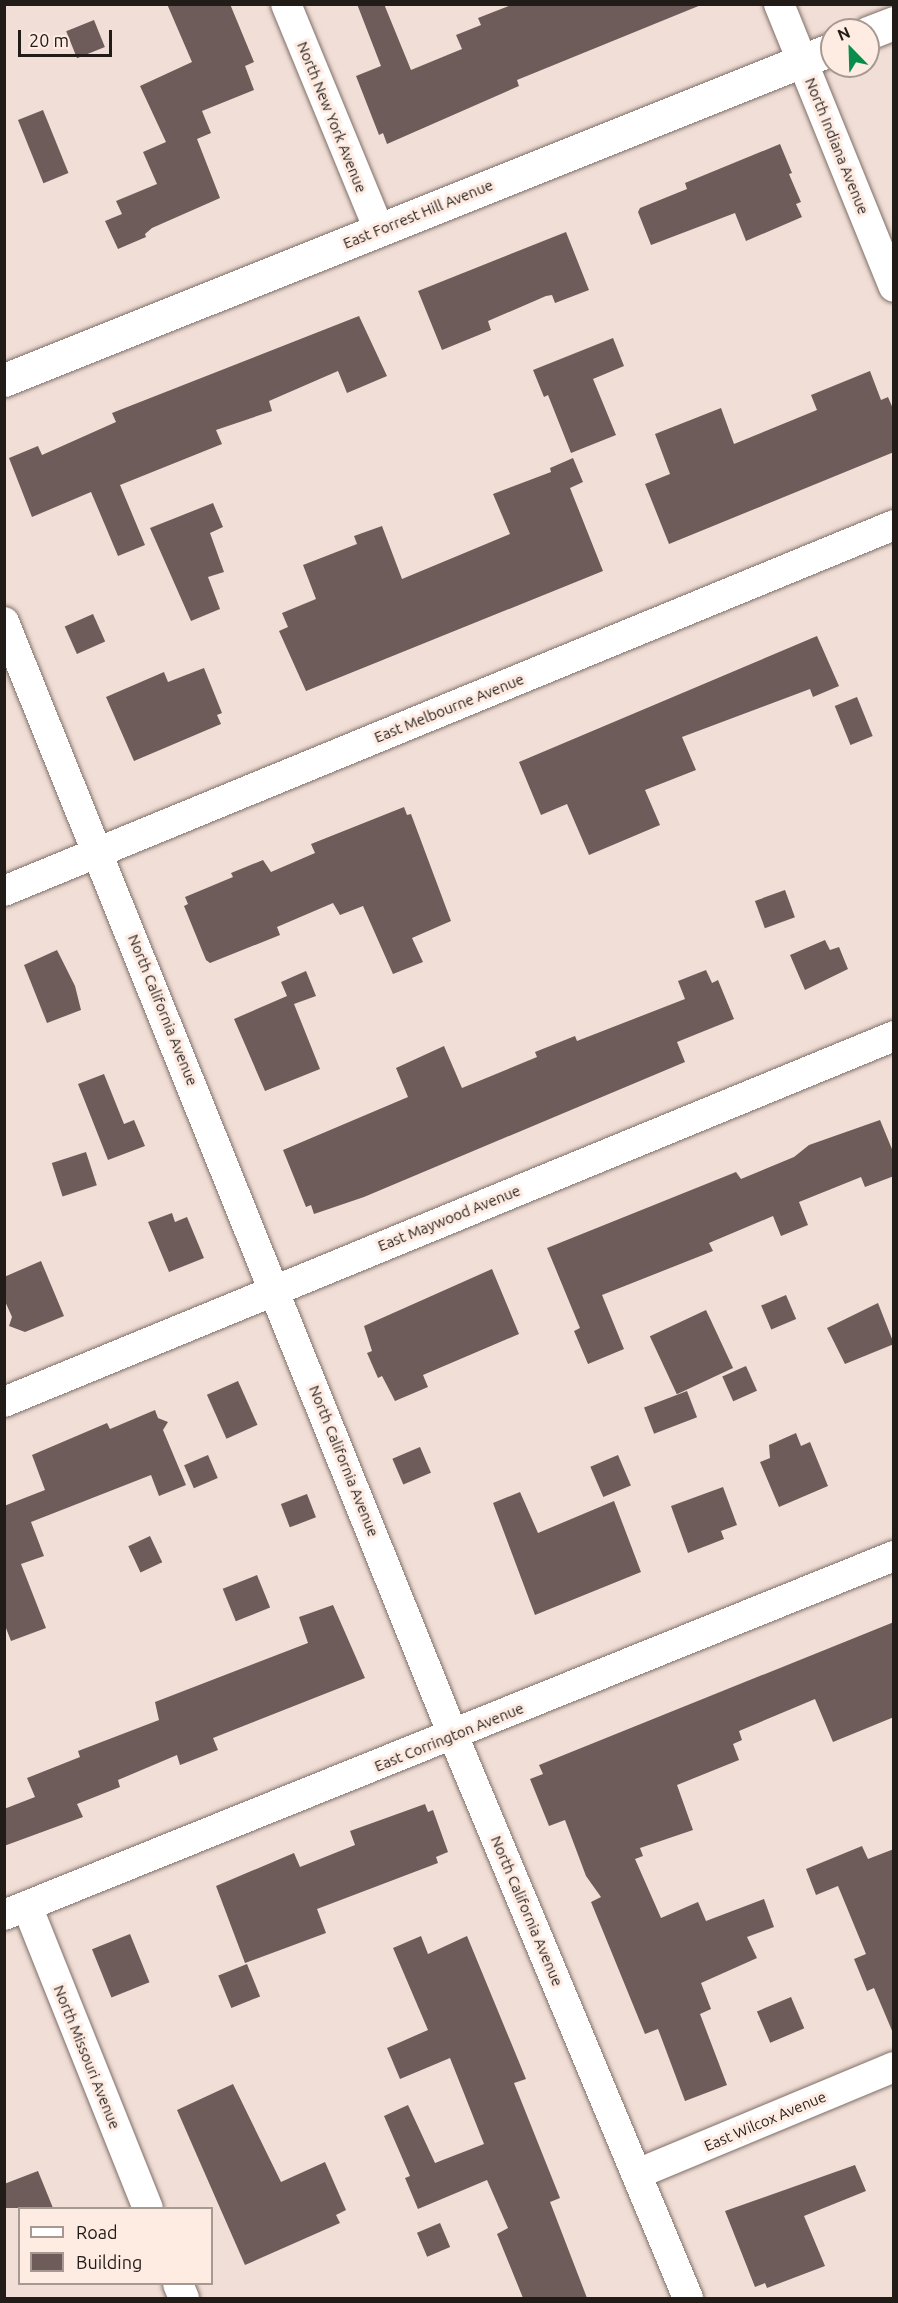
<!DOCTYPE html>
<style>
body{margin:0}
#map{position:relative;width:898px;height:2303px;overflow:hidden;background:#f1ded6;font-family:Ubuntu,sans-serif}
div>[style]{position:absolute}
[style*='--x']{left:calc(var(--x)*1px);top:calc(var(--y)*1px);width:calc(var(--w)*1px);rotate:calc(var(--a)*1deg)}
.building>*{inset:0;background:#6e5c5b;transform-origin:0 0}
.roads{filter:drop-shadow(0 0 2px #7f6f68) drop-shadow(0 0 2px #7f6f68)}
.street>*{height:30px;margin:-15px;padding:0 15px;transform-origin:15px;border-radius:15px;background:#fff}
.secondary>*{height:33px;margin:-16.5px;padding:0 16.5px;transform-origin:16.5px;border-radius:16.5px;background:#fff}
span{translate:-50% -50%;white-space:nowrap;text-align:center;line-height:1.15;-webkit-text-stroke:6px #feece3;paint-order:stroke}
.street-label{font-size:15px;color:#221c19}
.frame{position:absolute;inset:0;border:6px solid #221c19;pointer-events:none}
.legend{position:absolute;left:18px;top:2207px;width:195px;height:78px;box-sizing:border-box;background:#feece3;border:2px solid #a69992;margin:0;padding:8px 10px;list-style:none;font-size:18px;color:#221c19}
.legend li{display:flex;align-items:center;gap:12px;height:30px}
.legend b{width:30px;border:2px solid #a69992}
.north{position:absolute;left:820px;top:18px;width:60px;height:60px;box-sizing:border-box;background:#feece3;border:2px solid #a69992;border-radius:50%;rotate:337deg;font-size:16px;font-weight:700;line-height:24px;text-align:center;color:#221c19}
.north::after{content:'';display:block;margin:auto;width:21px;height:27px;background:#078e4c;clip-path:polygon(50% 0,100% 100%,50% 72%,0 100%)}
.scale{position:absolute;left:18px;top:30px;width:94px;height:27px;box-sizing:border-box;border:3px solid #221c19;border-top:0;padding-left:8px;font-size:18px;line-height:21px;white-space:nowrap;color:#221c19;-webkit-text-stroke:4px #feece3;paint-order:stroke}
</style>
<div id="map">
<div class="building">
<div style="clip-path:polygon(167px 4px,230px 4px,254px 62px,245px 66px,254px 90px,202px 111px,211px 133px,197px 139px,220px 198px,152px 228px,145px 234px,146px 237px,118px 249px,105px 221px,122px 214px,116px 201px,157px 184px,143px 152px,166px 142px,140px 86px,192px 62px)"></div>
<div style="clip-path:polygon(357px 4px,384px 4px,411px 70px,462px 49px,456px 35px,481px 25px,478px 18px,514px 4px,701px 5px,517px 80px,519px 86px,387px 144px,383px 133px,379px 135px,356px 76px,381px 66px)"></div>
<div style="left:94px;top:20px;width:29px;height:30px;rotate:68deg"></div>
<div style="left:43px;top:110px;width:68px;height:27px;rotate:68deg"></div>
<div style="clip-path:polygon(780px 144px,792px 173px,789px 174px,801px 202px,796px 204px,802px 217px,746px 241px,735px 213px,651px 245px,638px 212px,640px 208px,687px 189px,685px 183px)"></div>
<div style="clip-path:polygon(566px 232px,589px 290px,555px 303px,552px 295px,546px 296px,488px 321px,491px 330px,442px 350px,418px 291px)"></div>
<div style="clip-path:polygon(359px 316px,387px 376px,347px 393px,338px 371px,269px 401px,272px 411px,216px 430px,222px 444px,120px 485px,145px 545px,118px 556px,91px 492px,32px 517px,9px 458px,38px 446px,42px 455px,116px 422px,112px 413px)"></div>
<div style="clip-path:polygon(613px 338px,624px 366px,593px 379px,616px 435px,571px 453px,548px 395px,544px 397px,533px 370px)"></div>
<div style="clip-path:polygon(870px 371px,881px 400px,888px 397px,894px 411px,894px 452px,669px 544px,645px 484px,670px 474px,655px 434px,721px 408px,734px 444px,817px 410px,811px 395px)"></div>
<div style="clip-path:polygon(573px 458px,583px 482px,570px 488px,603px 571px,306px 691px,279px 631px,288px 627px,282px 613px,316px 599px,303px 565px,357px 544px,354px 536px,382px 526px,402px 579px,510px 534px,493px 494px,551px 472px,550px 468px)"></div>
<div style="clip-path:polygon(213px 503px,223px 527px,210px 533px,224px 572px,208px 577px,220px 609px,191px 621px,150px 528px)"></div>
<div style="left:93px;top:614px;width:30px;height:31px;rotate:66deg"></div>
<div style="clip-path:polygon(817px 636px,839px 686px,813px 697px,810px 689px,682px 737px,696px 770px,645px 790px,660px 825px,589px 855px,567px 804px,541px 815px,519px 762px)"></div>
<div style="clip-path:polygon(204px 668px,222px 713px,217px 715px,221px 724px,134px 761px,106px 697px,164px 672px,168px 682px)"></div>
<div style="left:857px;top:697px;width:42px;height:24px;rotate:68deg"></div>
<div style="clip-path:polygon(404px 807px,407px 815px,411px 814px,451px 921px,412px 938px,423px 962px,393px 974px,363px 906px,340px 915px,333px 903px,277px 927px,280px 935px,210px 963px,206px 960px,184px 906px,188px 904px,185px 897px,233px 877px,231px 873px,263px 860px,271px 872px,315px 853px,311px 844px)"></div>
<div style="left:785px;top:890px;width:29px;height:32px;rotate:70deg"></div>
<div style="clip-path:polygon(825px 940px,830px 950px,839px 947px,848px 969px,805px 990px,790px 955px)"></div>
<div style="clip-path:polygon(57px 950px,75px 986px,81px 1010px,47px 1023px,24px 965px)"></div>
<div style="clip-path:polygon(706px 970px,712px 983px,718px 980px,734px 1019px,677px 1042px,685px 1062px,364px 1197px,314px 1214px,311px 1205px,306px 1207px,283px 1150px,408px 1097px,396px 1068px,444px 1046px,462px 1088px,537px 1057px,535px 1052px,575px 1036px,577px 1041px,685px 999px,678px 981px)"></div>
<div style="clip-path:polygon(306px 971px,316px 996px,294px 1004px,320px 1069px,265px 1091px,234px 1019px,287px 996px,281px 982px)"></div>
<div style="clip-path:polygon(104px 1074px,124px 1124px,134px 1120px,145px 1146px,108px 1160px,78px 1084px)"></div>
<div style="clip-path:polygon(880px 1120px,894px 1154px,894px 1176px,865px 1187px,861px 1177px,799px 1202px,808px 1225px,781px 1236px,773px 1216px,709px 1243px,713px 1251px,602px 1295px,624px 1349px,588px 1364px,574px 1331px,580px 1328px,547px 1248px,736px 1172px,741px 1179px,794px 1157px,809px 1145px)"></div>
<div style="left:86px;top:1152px;width:35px;height:36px;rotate:72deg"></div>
<div style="clip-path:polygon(172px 1213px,175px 1222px,187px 1217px,204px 1258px,169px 1272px,148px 1222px)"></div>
<div style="clip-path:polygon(41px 1261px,64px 1316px,25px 1332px,9px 1326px,12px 1317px,4px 1299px,4px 1277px)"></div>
<div style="clip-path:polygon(492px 1269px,519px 1334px,423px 1375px,428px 1387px,395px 1401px,382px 1376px,378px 1378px,367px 1353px,372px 1351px,364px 1326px)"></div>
<div style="left:786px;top:1295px;width:26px;height:27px;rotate:67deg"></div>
<div style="clip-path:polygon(878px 1303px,894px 1344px,845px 1364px,827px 1328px)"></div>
<div style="left:706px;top:1310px;width:64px;height:62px;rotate:65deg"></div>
<div style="left:746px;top:1366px;width:27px;height:26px;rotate:66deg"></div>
<div style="left:238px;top:1381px;width:48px;height:34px;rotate:66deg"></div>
<div style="left:687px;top:1391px;width:28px;height:46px;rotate:69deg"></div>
<div style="clip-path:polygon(155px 1410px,158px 1418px,168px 1422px,163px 1430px,186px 1485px,159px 1496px,151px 1475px,31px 1522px,44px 1556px,21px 1564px,46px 1628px,11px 1641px,4px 1623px,4px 1506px,45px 1490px,32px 1455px,107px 1423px,110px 1429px)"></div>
<div style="clip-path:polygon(796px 1433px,801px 1446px,810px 1442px,828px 1486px,779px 1507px,760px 1462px,770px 1458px,769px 1445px)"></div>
<div style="left:420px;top:1447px;width:28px;height:30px;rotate:67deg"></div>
<div style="left:208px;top:1455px;width:25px;height:26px;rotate:67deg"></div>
<div style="left:618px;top:1455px;width:33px;height:30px;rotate:67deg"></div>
<div style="clip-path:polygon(723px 1487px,737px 1525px,721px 1531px,724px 1539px,688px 1553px,671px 1506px)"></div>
<div style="clip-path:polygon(520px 1492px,538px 1533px,614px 1501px,641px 1572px,535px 1615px,493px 1503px)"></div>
<div style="left:307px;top:1494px;width:25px;height:28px;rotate:69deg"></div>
<div style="left:150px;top:1536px;width:29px;height:24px;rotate:65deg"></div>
<div style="left:257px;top:1575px;width:35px;height:37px;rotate:68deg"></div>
<div style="clip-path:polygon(333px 1605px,365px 1678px,213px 1738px,218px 1750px,180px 1765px,177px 1755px,118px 1780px,120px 1787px,77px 1804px,83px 1817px,4px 1846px,4px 1809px,35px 1797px,27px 1778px,80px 1757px,78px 1751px,159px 1720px,155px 1702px,308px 1643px,299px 1617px)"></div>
<div style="clip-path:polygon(894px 1622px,894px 1717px,833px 1742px,815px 1699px,739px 1731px,742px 1740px,733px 1744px,739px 1760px,677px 1785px,693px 1830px,640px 1848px,643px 1856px,635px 1859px,661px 1918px,698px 1902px,706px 1921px,764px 1899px,774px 1927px,747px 1937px,757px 1958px,701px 1983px,711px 2009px,700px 2014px,727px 2085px,685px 2101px,658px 2029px,645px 2034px,591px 1902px,601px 1897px,586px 1876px,565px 1820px,549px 1826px,530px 1779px,543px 1774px,539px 1765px)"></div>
<div style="clip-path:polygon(425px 1804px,428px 1812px,433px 1810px,448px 1852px,436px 1857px,438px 1863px,317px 1909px,326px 1933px,245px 1963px,216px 1886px,294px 1853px,300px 1867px,355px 1845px,350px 1831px)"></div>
<div style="clip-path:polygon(862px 1846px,868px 1859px,894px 1849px,893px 2033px,874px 1988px,867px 1991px,854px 1959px,866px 1954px,838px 1886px,816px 1895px,806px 1869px)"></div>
<div style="left:130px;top:1934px;width:52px;height:41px;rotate:68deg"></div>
<div style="clip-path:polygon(421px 1936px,428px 1954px,467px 1936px,526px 2079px,514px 2083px,560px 2198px,550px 2202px,587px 2298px,523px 2298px,497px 2234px,508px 2228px,487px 2180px,418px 2209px,405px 2178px,410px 2176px,384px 2116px,408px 2105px,435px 2163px,484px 2144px,450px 2058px,400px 2079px,387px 2048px,428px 2030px,393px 1948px)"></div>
<div style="left:247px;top:1964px;width:35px;height:31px;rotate:68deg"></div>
<div style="left:791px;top:1997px;width:34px;height:37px;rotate:67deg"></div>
<div style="clip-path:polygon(233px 2084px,281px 2182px,325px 2162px,346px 2210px,336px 2215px,340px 2223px,245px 2265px,177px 2110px)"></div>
<div style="clip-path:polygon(855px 2165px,866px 2191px,804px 2216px,825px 2266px,767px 2288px,765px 2283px,755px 2287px,725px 2211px)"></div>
<div style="clip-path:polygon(38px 2171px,53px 2208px,4px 2208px,4px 2184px)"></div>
<div style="left:440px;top:2223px;width:26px;height:25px;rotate:67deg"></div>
</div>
<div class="roads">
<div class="street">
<div style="--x:286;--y:4;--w:244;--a:67.6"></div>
<div style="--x:779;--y:4;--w:305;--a:67.9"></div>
<div style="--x:4;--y:622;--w:1200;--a:68.03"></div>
<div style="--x:453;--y:1735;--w:610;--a:67.34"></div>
<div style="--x:4;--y:891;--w:962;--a:-22.35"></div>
<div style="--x:4;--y:1402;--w:962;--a:-22.35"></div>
<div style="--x:27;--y:1906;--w:325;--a:68.2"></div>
<div style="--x:4;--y:1915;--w:960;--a:-21.97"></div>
<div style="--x:637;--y:2174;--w:278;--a:-22.6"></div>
<div style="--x:178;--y:2284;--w:15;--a:67"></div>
</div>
<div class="secondary">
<div style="--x:868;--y:33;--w:28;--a:-21"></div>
<div style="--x:4;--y:380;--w:892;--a:-21.79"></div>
</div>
</div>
<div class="street-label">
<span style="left:332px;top:117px;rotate:68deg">North New York Avenue</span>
<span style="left:837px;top:146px;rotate:68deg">North Indiana Avenue</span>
<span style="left:418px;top:214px;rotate:-22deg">East Forrest Hill Avenue</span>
<span style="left:449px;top:708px;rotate:-22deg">East Melbourne Avenue</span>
<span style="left:163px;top:1010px;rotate:68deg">North California Avenue</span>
<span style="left:449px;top:1218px;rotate:-22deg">East Maywood Avenue</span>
<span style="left:344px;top:1461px;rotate:68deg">North California Avenue</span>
<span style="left:449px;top:1737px;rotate:-22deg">East Corrington Avenue</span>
<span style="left:527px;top:1911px;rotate:67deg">North California Avenue</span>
<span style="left:87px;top:2057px;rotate:68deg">North Missouri Avenue</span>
<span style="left:765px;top:2121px;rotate:-23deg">East Wilcox Avenue</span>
</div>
<div class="frame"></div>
<ul class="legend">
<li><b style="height:8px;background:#fff"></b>Road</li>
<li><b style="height:16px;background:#6e5c5b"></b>Building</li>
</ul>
<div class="north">N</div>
<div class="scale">20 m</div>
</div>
